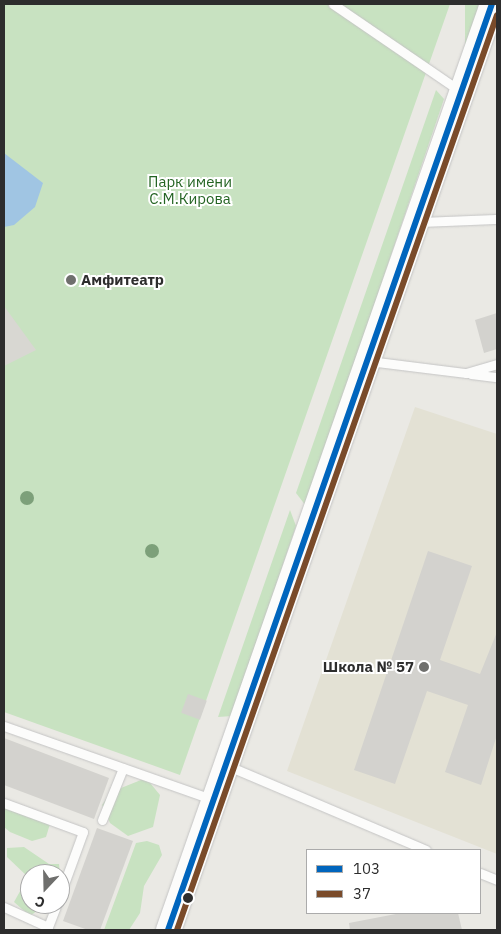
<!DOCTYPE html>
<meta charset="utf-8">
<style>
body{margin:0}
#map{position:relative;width:501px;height:934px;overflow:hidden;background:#eae9e4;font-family:"IBM Plex Sans",sans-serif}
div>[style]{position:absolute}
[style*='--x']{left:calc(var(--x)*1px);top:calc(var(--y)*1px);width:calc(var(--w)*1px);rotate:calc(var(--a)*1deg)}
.education>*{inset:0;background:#e3e1d4}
.green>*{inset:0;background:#c8e2c1;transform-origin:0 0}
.plaza>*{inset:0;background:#d8d7d2}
.water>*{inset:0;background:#a0c5e3}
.building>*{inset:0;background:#d3d2ce;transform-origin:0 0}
.roads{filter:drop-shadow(0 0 1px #c4c4c4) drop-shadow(0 0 1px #c4c4c4)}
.lane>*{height:9px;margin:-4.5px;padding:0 4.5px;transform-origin:4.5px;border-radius:4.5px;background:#fcfcfb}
.secondary>*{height:25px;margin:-12.5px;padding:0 12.5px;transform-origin:12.5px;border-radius:12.5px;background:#fcfcfb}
.bus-1>*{height:6px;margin:-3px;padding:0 3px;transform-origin:3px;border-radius:3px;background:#0065bd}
.bus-2>*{height:6px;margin:-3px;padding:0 3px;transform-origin:3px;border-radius:3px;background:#7a4b2a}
.trees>*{width:14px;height:14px;margin:-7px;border-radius:50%;background:#7da07a}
.dots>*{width:14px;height:14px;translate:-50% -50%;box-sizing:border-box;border:2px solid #fff;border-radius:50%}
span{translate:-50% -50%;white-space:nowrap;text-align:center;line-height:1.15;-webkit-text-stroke:4px #fff;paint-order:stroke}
.park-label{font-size:15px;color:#246423}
.poi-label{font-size:15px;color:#2d2d2d;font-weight:700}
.left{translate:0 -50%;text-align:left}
.right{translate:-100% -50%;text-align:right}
.frame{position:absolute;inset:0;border:5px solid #2d2d2d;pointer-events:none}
.legend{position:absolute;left:306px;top:849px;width:175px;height:65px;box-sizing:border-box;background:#fff;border:1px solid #ababab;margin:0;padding:6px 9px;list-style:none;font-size:15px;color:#2d2d2d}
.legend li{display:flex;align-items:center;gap:10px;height:25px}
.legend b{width:25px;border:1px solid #ababab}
.north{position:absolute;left:20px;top:864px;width:50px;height:50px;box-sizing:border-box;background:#fff;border:1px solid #ababab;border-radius:50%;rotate:201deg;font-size:14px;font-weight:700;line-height:20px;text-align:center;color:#2d2d2d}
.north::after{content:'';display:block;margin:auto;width:18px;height:22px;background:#6f6f6d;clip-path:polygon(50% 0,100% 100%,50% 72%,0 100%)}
</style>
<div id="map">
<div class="education">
<div style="clip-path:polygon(415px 407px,497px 434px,497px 854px,287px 771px)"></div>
</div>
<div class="green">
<div style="clip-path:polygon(4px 4px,450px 4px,180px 775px,4px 712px)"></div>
<div style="left:465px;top:4px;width:13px;height:69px"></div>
<div style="clip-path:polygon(436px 90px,444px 99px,306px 506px,296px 493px)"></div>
<div style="clip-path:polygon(290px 510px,296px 526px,232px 716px,218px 717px)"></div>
<div style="clip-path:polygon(146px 778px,160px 795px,153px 827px,128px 836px,110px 823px,102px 805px,111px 792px)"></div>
<div style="clip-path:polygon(4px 803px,50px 824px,46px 837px,32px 841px,10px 832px,4px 827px)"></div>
<div style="clip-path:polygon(147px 841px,159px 845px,162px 855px,144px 886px,140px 913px,129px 930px,104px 930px,136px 843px)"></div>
<div style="clip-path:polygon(24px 847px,49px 864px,59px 864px,60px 874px,30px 874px,30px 904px,46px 904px,30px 916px,14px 902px,28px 877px,7px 857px,7px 848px)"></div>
</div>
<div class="plaza">
<div style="clip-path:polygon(4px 306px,36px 350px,4px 366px)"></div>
</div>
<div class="water">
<div style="clip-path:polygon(4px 153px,43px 183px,35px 207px,14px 225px,4px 227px)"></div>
</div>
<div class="building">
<div style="clip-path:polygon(497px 313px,497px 349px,484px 353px,475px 320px)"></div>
<div style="clip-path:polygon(428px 551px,472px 566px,440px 660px,480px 674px,497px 632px,497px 735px,481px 785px,445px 772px,468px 705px,427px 691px,395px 784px,354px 770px)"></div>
<div style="left:188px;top:694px;width:20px;height:20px;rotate:20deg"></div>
<div style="clip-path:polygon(4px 738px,109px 778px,94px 819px,4px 785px)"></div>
<div style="clip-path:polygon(97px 828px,133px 841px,100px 930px,88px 930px,63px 921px)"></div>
<div style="clip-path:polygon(401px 913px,458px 913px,462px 930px,350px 930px,349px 923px)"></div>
</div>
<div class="roads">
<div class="lane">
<div style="--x:333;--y:4;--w:154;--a:34.4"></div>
<div style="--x:419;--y:222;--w:78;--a:-2.2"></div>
<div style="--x:369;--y:361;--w:98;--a:7.1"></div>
<div style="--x:466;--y:373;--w:32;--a:-16"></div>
<div style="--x:471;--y:374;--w:26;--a:7"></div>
<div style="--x:4;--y:726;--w:219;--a:19.4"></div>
<div style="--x:226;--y:765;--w:217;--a:23"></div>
<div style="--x:4;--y:803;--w:84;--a:20.2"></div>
<div style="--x:83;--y:832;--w:67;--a:110.1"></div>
<div style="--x:102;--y:820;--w:56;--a:-68"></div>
<div style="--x:480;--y:873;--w:18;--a:22"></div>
<div style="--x:4;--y:907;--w:48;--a:24.4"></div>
<div style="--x:48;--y:927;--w:25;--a:-69"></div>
</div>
<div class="secondary">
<div style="--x:168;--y:930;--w:981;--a:-70.72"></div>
</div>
</div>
<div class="bus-1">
<div style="--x:168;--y:930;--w:981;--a:-70.72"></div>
</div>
<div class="bus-2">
<div style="--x:177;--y:930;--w:969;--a:-70.72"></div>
</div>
<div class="trees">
<div style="left:27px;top:498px"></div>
<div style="left:152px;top:551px"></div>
</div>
<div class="dots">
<div style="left:71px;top:280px;background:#6f6f6d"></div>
<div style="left:424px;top:667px;background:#6f6f6d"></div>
<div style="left:188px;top:898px;background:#2d2d2d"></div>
</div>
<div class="park-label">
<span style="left:190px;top:190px">Парк имени<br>С.М.Кирова</span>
</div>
<div class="poi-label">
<span class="left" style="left:81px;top:280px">Амфитеатр</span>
<span class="right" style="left:414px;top:667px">Школа № 57</span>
</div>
<div class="frame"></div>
<ul class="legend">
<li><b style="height:6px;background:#0065bd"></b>103</li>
<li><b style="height:6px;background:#7a4b2a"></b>37</li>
</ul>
<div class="north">С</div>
</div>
